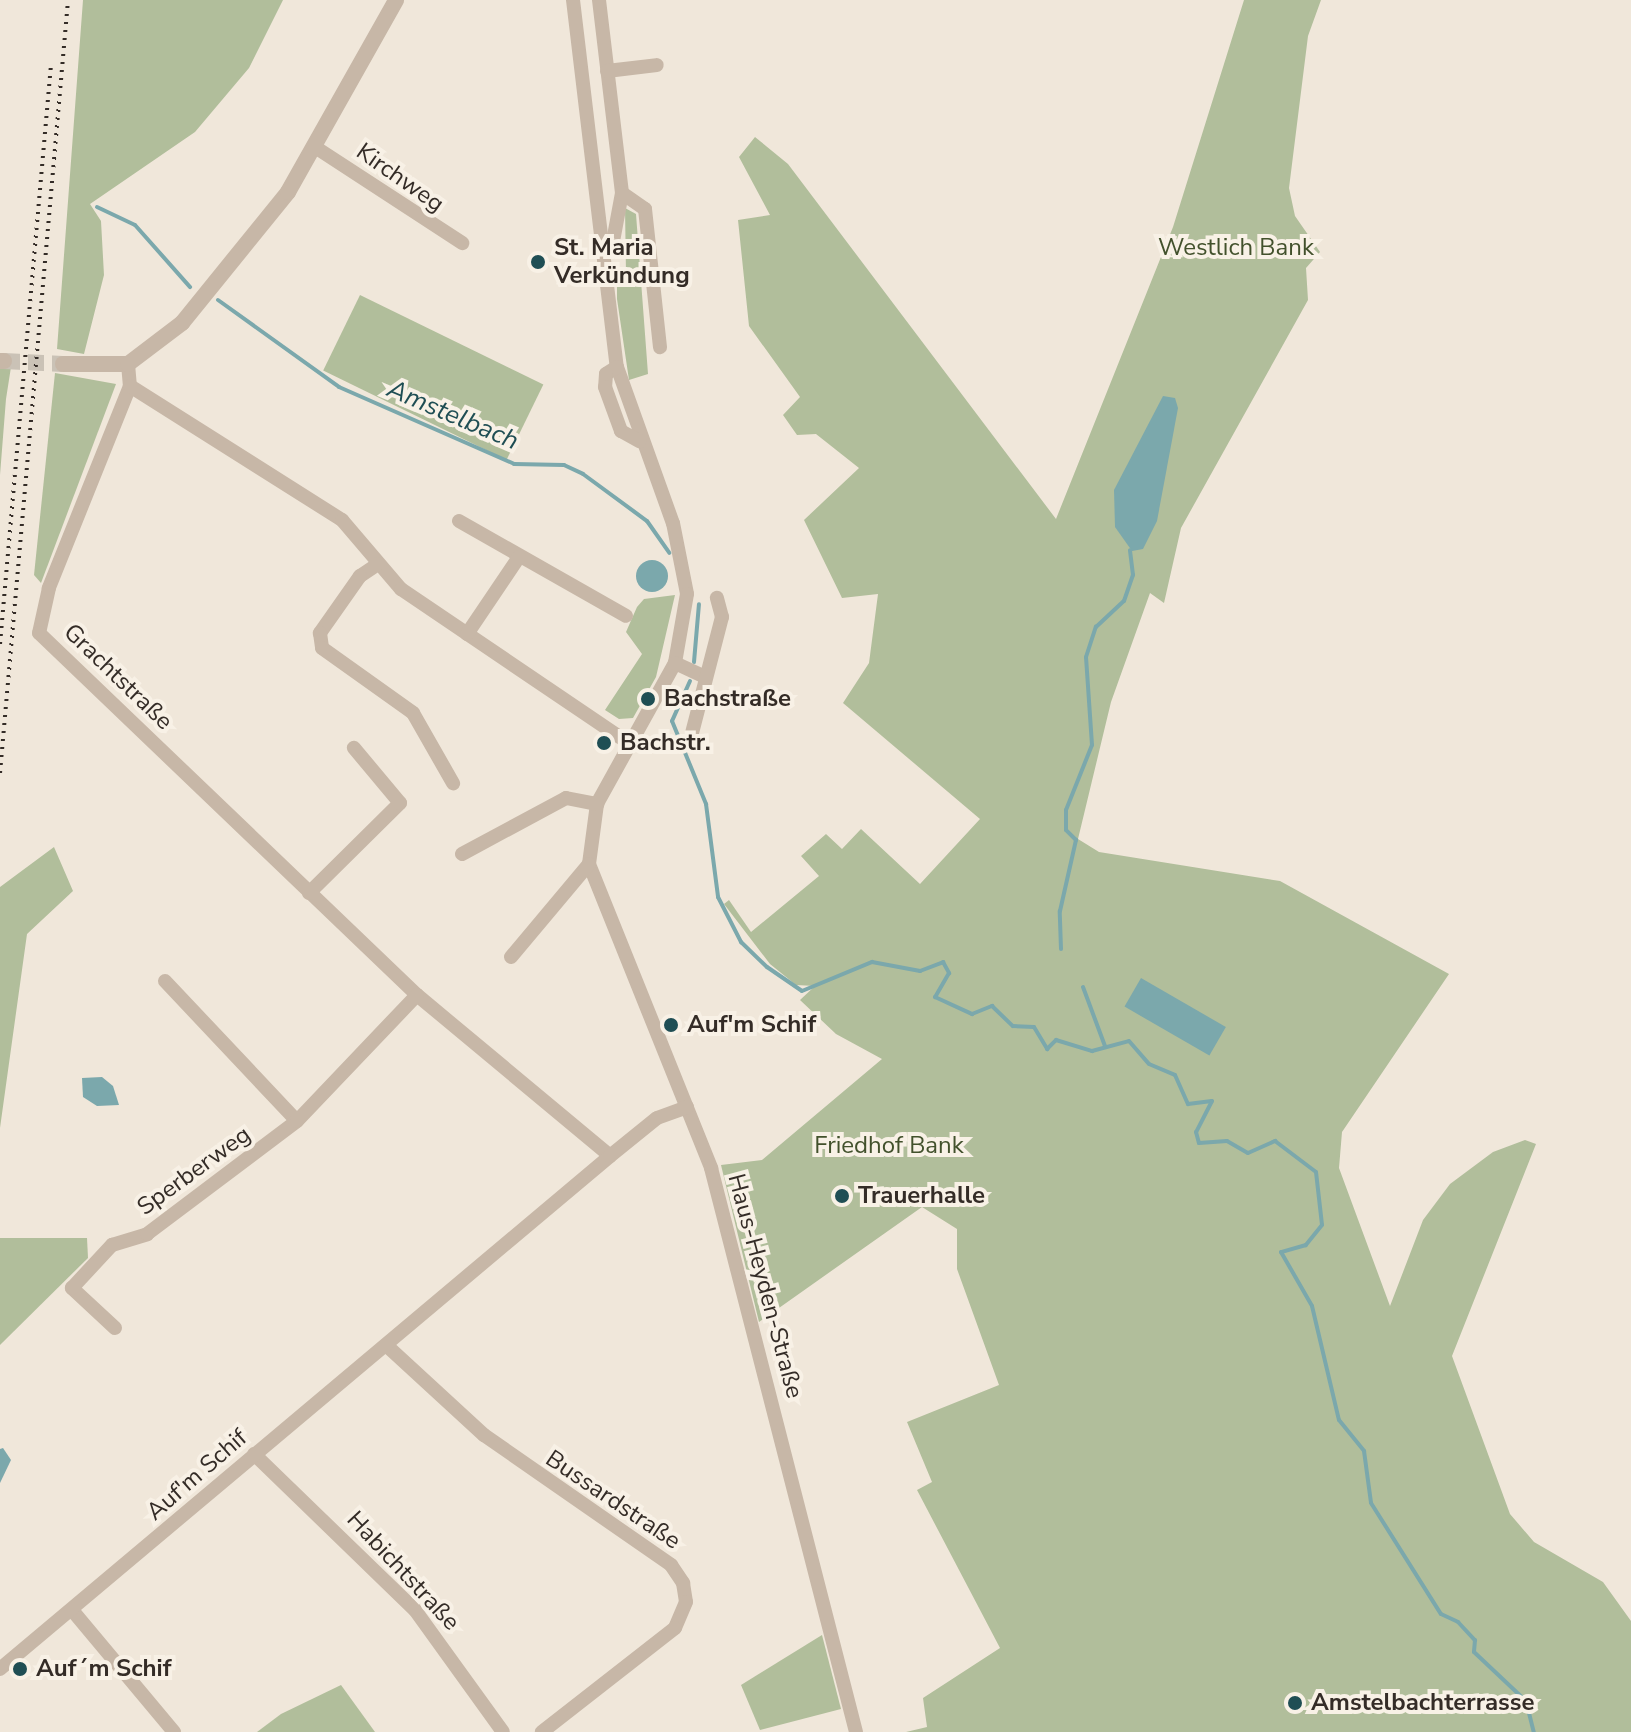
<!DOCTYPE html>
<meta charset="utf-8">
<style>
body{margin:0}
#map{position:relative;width:1631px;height:1732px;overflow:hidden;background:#f0e7da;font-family:"Nunito Sans",sans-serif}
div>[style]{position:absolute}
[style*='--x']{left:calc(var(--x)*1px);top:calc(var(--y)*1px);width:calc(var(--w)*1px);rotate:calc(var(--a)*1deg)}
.green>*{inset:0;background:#b1be9b;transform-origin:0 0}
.water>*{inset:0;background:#7ba8ac;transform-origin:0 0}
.round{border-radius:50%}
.stream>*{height:4px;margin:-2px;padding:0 2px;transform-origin:2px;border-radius:2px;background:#7ba8ac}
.tertiary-tunnel>*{height:16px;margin-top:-8px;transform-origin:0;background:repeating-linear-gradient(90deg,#cac2b6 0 16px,transparent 0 24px)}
.minor>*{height:14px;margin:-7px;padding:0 7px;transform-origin:7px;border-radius:7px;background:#c7b7a7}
.tertiary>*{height:16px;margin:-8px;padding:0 8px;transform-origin:8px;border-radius:8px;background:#c7b7a7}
.rail>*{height:4px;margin-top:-2px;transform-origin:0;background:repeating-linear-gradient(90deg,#342c27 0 2px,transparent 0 8px)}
.dots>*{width:22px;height:22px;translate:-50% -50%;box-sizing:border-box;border:4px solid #f8f1e6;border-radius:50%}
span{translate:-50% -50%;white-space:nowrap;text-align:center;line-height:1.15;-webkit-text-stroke:8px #f8f1e6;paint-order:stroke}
.street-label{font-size:24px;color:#342c27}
.poi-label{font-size:24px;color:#342c27;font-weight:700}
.left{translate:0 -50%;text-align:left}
.park-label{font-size:24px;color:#42512c}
.water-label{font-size:26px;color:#1f4e54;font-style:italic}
</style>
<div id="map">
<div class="green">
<div style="clip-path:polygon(83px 0,283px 0,249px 68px,195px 132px,90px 204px,101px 221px,104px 275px,84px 354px,57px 349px)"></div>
<div style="clip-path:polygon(1244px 0,1321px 0,1308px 36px,1289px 188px,1295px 216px,1320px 252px,1306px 268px,1308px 300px,1181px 528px,1164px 603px,1150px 593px,1111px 702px,1078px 839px,1099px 852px,1280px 881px,1449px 974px,1342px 1132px,1339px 1168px,1390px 1306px,1423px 1220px,1450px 1184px,1493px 1152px,1525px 1140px,1536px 1144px,1452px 1356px,1510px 1514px,1534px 1542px,1603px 1582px,1631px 1621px,1631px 1732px,906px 1732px,927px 1727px,923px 1698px,1000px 1648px,917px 1490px,932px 1482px,907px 1422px,999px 1385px,957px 1269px,957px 1229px,922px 1207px,759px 1322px,721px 1165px,762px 1160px,882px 1059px,836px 1034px,800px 1000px,815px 986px,796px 985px,770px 964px,724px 904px,729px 900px,751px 932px,819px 876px,801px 856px,826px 834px,842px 849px,861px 829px,920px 884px,980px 819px,843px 703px,869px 663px,878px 594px,842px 598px,804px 520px,859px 468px,816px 434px,797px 435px,783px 415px,800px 397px,749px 326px,738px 220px,770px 215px,739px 157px,755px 137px,788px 164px,1056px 519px,1173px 227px)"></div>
<div style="clip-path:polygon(625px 208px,636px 214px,648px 374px,629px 380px,617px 299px,617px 280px,626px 274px)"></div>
<div style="left:360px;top:295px;width:204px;height:84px;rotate:26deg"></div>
<div style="clip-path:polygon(11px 367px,6px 399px,0 475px,0 368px)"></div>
<div style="clip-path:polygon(55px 373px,116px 384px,41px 583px,34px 575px)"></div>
<div style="clip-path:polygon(675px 595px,656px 677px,633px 718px,619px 719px,605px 710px,642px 654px,626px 632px,637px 607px,644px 599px)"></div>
<div style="clip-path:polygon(54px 847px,73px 891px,27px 934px,0 1128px,0 887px)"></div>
<div style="clip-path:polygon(0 1238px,87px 1238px,88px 1258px,0 1345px)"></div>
<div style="clip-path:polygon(822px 1635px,841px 1709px,760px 1730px,741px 1685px)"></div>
<div style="clip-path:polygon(341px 1685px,375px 1732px,257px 1732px,281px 1714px)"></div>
</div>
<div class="water">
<div style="clip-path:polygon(1163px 396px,1175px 398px,1178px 408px,1157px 521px,1143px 549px,1132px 551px,1115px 527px,1114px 490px)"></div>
<div class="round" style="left:636px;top:560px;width:32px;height:32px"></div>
<div style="left:1141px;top:978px;width:98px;height:33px;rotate:30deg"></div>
<div style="clip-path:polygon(102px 1077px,113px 1086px,119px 1105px,97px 1106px,83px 1097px,82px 1078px)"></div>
<div style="clip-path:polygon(3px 1448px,11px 1460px,0 1483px,0 1449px)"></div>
</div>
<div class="stream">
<div style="--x:97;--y:207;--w:42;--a:25.3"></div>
<div style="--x:135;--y:225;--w:83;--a:48.4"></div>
<div style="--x:218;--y:300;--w:149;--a:35.7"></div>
<div style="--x:339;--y:387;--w:191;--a:23.7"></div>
<div style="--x:514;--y:464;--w:50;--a:1.1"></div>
<div style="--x:564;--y:465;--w:21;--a:25"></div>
<div style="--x:583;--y:474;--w:79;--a:36.3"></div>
<div style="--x:647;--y:521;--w:39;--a:55"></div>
<div style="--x:694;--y:662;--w:58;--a:-85.1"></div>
<div style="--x:690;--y:681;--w:44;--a:114.2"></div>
<div style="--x:672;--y:721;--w:90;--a:67.7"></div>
<div style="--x:706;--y:804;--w:94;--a:82.6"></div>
<div style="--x:718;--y:897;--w:51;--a:62.9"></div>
<div style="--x:741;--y:942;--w:36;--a:44"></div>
<div style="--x:767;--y:967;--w:42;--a:34.4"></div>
<div style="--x:802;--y:991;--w:76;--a:-22.5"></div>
<div style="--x:872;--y:962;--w:49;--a:10.6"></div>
<div style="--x:920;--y:971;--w:25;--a:-21"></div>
<div style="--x:943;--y:962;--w:13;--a:61"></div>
<div style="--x:949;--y:973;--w:28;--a:120"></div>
<div style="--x:935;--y:997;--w:41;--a:24.7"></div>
<div style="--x:972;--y:1014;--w:22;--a:-22"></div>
<div style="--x:992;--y:1006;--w:29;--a:44"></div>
<div style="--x:1013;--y:1026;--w:21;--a:3"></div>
<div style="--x:1034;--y:1027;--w:26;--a:59"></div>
<div style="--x:1047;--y:1049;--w:13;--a:-45"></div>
<div style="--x:1056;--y:1040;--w:38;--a:17"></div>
<div style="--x:1092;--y:1051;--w:38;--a:-15"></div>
<div style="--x:1129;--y:1041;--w:30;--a:49"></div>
<div style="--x:1149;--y:1064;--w:28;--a:23"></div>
<div style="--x:1175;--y:1075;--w:32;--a:66"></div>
<div style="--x:1188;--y:1104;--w:24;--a:-7"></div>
<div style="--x:1212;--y:1101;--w:35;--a:117"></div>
<div style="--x:1196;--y:1132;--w:11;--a:75"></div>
<div style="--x:1199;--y:1143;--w:28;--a:-4"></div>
<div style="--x:1227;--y:1141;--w:24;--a:30"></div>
<div style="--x:1248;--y:1153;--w:30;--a:-24"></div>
<div style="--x:1275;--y:1141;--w:51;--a:37.1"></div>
<div style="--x:1316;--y:1172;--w:53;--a:83.5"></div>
<div style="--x:1322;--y:1225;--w:26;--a:129"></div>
<div style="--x:1306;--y:1245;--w:26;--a:164"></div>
<div style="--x:1281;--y:1252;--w:62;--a:60.1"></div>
<div style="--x:1312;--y:1306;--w:117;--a:76.7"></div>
<div style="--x:1339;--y:1420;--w:40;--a:51"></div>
<div style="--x:1364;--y:1451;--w:52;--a:82.3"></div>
<div style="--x:1371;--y:1503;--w:131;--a:57.8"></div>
<div style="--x:1441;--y:1614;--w:19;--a:25"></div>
<div style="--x:1458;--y:1622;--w:25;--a:47"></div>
<div style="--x:1475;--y:1640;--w:12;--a:95"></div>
<div style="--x:1474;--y:1652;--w:71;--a:43.3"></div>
<div style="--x:1526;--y:1701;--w:32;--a:76"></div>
<div style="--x:1061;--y:949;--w:38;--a:-92"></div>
<div style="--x:1060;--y:911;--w:73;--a:-77.3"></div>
<div style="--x:1076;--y:840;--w:14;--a:-135"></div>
<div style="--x:1066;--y:830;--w:20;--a:-90"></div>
<div style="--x:1066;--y:810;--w:70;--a:-68.2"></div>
<div style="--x:1092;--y:745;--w:88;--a:-93.9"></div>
<div style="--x:1086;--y:657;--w:32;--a:-72"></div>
<div style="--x:1096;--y:627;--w:38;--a:-43"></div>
<div style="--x:1124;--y:601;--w:28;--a:-71"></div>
<div style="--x:1133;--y:575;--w:25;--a:-97"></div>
<div style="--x:1083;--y:987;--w:63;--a:69.6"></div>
</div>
<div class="tertiary-tunnel">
<div style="--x:4;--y:361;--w:59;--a:2.9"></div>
</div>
<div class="minor">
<div style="--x:573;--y:0;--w:370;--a:83.2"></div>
<div style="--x:617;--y:367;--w:166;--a:70.3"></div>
<div style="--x:673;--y:523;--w:72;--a:78.8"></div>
<div style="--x:687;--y:594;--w:70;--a:99.9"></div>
<div style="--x:675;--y:663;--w:161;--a:119"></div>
<div style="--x:597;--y:804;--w:61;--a:97.6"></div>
<div style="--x:589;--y:864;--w:328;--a:68.1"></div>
<div style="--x:711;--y:1168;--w:582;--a:75.58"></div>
<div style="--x:599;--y:0;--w:194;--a:83.2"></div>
<div style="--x:622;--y:193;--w:55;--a:100.5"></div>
<div style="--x:607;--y:71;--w:50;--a:-6.8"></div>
<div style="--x:315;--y:147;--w:176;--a:33.1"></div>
<div style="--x:622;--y:193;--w:28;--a:35"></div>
<div style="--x:645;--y:209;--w:139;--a:83.8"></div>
<div style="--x:128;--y:364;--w:22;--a:85"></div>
<div style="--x:130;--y:386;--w:218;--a:111.9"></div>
<div style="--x:49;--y:588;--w:46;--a:102.5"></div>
<div style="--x:39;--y:633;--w:523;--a:43.76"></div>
<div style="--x:417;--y:995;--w:251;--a:39.8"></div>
<div style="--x:617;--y:367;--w:13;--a:148"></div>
<div style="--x:606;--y:374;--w:13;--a:94"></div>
<div style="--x:605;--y:387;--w:47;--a:70"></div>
<div style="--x:621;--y:431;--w:21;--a:29"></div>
<div style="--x:130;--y:386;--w:251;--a:32.3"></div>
<div style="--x:342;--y:520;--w:91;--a:49.5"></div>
<div style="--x:401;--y:589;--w:277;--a:34.1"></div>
<div style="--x:459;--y:521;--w:192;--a:29.6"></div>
<div style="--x:378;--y:564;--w:22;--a:146"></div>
<div style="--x:360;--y:576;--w:70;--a:125.1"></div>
<div style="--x:320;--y:633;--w:15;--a:82"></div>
<div style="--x:322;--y:648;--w:112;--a:35.5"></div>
<div style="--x:413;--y:713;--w:81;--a:60.3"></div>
<div style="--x:467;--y:634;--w:93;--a:-56"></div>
<div style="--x:675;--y:663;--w:33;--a:25"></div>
<div style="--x:692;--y:733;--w:120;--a:-75.5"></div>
<div style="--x:722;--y:617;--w:20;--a:-105"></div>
<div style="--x:462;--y:854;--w:118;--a:-28.3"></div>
<div style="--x:566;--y:798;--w:32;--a:11"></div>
<div style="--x:309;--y:893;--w:128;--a:-44.7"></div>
<div style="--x:400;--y:803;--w:72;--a:-129.9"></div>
<div style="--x:511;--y:957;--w:121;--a:-50"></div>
<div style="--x:165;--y:981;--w:192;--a:46.7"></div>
<div style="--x:115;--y:1328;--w:59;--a:-137.1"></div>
<div style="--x:72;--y:1288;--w:59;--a:-47.1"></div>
<div style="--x:112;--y:1245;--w:37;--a:-17"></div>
<div style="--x:147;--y:1234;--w:188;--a:-37"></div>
<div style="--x:297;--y:1121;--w:174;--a:-46.4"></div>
<div style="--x:386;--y:1345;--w:133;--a:42.6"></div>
<div style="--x:484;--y:1435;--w:228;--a:34.8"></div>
<div style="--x:671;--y:1565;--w:22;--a:56"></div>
<div style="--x:683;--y:1583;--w:19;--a:81"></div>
<div style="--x:686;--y:1602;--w:28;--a:113"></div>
<div style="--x:675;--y:1628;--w:169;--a:142"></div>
<div style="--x:254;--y:1454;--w:224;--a:44.1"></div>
<div style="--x:415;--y:1610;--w:150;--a:54.2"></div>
<div style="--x:72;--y:1610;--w:159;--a:50.1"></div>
<div style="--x:0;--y:1669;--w:797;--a:-40.06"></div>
<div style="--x:610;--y:1156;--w:60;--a:-39"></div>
<div style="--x:657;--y:1118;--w:32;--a:-20"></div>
</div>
<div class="tertiary">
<div style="--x:0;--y:361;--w:4;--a:0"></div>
<div style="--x:63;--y:364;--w:65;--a:0"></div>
<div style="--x:128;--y:364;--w:68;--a:-37.2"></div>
<div style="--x:182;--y:323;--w:169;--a:-51"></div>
<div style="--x:288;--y:192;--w:220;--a:-60.6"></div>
</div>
<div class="rail">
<div style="--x:0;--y:644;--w:582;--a:-84.97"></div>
<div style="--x:0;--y:773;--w:776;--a:-84.97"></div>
</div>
<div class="dots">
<div style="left:538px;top:262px;background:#1f4e54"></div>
<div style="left:648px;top:699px;background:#1f4e54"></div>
<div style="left:604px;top:743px;background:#1f4e54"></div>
<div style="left:671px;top:1025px;background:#1f4e54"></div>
<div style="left:842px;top:1196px;background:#1f4e54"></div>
<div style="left:20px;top:1669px;background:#1f4e54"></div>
<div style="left:1295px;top:1703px;background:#1f4e54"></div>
</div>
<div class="street-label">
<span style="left:400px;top:178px;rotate:35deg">Kirchweg</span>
<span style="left:118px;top:677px;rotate:44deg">Grachtstraße</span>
<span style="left:194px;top:1171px;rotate:-36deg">Sperberweg</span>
<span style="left:765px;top:1286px;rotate:75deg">Haus-Heyden-Straße</span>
<span style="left:197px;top:1475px;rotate:-41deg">Auf'm Schif</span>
<span style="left:613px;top:1500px;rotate:34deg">Bussardstraße</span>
<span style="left:403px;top:1571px;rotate:47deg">Habichtstraße</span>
</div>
<div class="poi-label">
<span class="left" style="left:554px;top:262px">St. Maria<br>Verkündung</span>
<span class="left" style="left:664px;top:699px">Bachstraße</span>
<span class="left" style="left:620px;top:743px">Bachstr.</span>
<span class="left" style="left:687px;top:1025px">Auf'm Schif</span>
<span class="left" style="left:858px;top:1196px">Trauerhalle</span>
<span class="left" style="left:36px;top:1669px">Auf´m Schif</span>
<span class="left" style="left:1311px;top:1703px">Amstelbachterrasse</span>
</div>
<div class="park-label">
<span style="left:1236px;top:248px">Westlich Bank</span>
<span style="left:889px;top:1146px">Friedhof Bank</span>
</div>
<div class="water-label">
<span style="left:453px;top:415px;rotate:23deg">Amstelbach</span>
</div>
</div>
